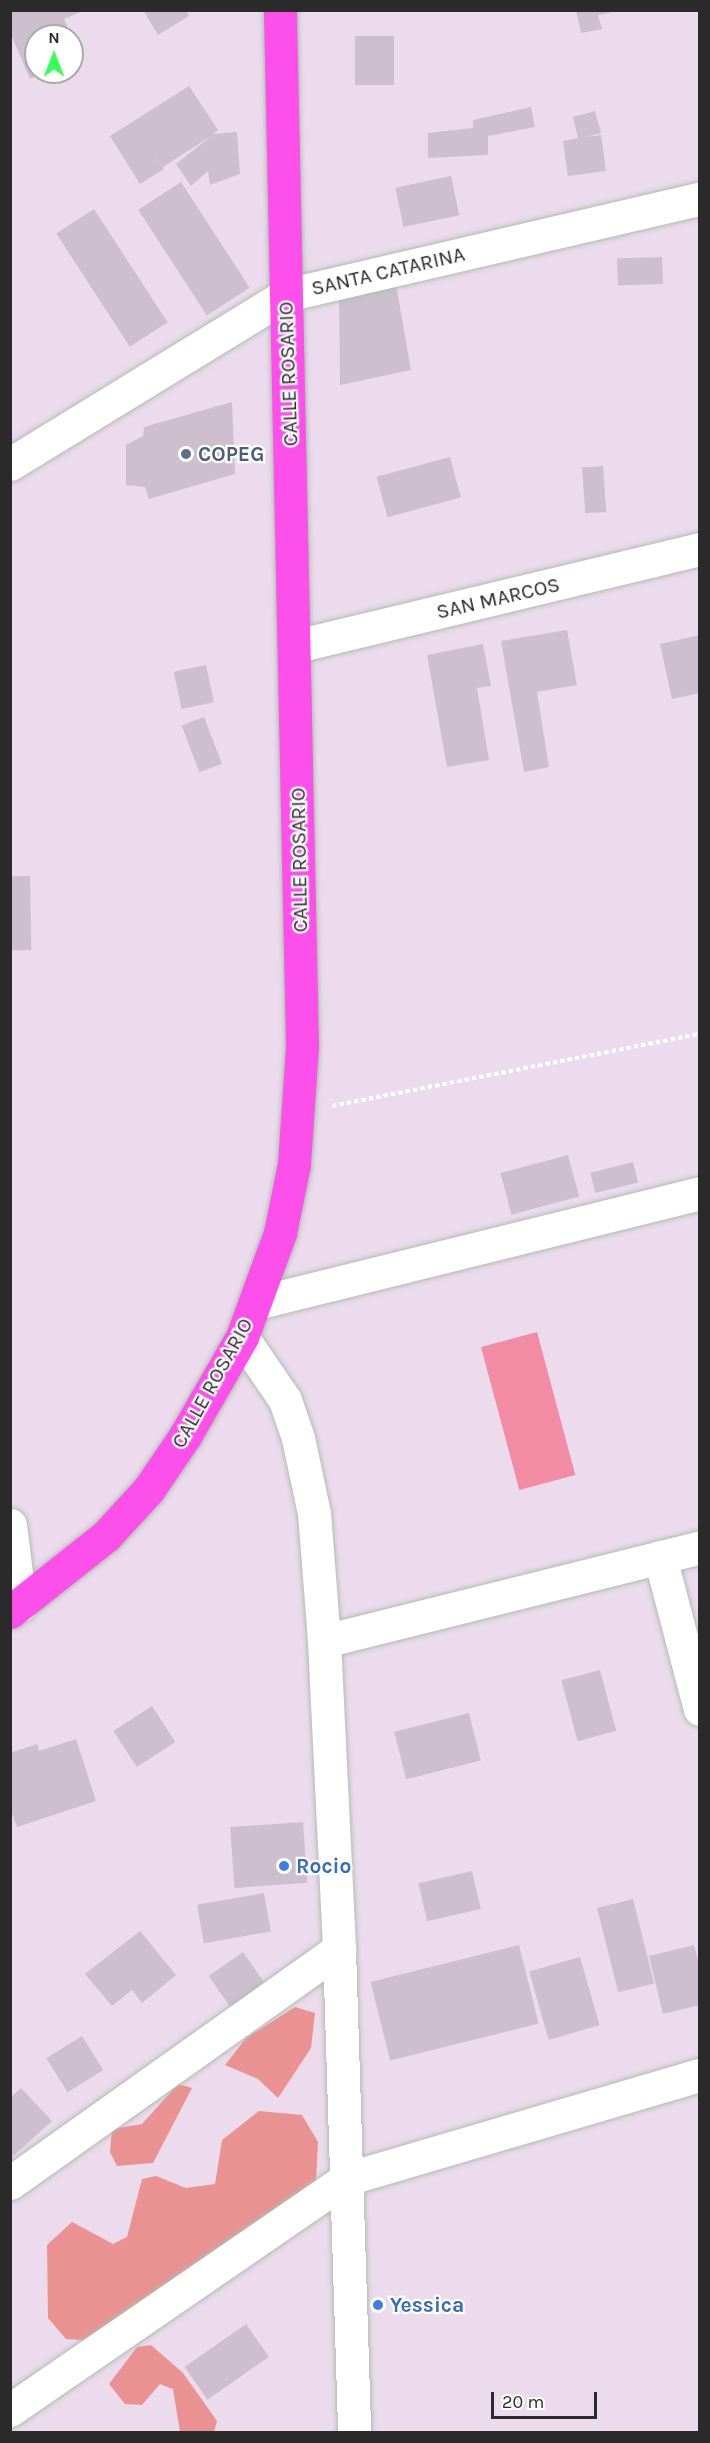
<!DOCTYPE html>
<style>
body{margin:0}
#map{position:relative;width:710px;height:2443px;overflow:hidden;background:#ecdaed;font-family:Karla,sans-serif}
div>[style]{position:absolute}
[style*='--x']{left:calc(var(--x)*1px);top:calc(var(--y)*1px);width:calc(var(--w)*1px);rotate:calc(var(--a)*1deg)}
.green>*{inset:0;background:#e99291}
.pitch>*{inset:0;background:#f28ca4;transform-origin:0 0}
.building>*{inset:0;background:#cebfcf;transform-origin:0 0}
.path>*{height:4px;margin-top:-2px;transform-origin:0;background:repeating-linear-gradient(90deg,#fff 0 4.5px,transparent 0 7.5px)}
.roads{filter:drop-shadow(0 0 2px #aebfb1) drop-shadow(0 0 2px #aebfb1)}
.street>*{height:33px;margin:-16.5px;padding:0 16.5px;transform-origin:16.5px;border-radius:16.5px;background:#fff}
.primary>*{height:33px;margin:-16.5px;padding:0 16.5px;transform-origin:16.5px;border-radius:16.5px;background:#fd4fea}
.dots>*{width:16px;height:16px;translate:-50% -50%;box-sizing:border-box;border:3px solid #fff;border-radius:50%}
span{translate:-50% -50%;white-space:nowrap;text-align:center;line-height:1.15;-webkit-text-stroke:4.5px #fff;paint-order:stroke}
.street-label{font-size:21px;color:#2a2a2a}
.service-label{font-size:21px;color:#4e5e75;font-weight:700}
.left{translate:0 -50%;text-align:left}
.shop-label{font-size:21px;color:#366cbe;font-weight:700}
.frame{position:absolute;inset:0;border:12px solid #2a2a2a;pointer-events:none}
.north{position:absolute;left:24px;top:24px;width:60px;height:60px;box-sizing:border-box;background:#fff;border:2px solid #aaa;border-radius:50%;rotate:0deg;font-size:16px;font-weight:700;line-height:24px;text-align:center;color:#2a2a2a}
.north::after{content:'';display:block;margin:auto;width:21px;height:27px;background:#36ff55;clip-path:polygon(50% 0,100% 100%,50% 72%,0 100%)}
.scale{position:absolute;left:491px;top:2392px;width:106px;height:27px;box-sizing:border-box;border:3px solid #2a2a2a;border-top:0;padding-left:8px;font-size:18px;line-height:21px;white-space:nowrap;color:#2a2a2a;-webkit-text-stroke:4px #fff;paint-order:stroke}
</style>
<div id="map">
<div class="green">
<div style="clip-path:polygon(295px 2007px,315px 2013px,311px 2048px,278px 2098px,258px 2079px,225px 2065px,246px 2038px)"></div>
<div style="clip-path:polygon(178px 2084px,192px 2088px,153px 2163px,117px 2166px,110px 2152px,112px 2129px,142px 2124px)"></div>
<div style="clip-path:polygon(259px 2111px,302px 2115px,318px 2142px,315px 2202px,127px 2343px,66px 2339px,48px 2318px,47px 2245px,72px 2222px,113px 2244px,127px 2237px,142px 2179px,156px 2176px,186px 2188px,215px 2184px,222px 2140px)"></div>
<div style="clip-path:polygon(151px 2345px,183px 2373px,217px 2421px,214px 2432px,180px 2432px,173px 2389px,160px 2384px,142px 2405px,125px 2404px,109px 2384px,137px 2347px)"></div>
</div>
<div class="pitch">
<div style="left:537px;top:1332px;width:148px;height:58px;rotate:75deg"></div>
</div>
<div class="building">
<div style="clip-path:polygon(10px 10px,85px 10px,64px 19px,71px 36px,36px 36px,36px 72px,45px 72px,30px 79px,10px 32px)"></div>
<div style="clip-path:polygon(143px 10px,186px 10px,189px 16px,158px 35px)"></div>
<div style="clip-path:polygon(576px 10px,613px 10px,613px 12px,598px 15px,602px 29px,581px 33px)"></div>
<div style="left:355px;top:36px;width:39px;height:49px"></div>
<div style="clip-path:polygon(72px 38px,80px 58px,72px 61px)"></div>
<div style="clip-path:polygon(189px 86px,218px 130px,213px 134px,237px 132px,240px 174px,210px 185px,208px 171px,191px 186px,176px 164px,211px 136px,163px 167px,153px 153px,164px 169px,140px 184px,110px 136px)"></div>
<div style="clip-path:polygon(531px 107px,535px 127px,488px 136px,488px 155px,428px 158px,428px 133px,473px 128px,473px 120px)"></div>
<div style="clip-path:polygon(595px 111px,601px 133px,586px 137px,601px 135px,606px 171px,568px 176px,563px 141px,578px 138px,573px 117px)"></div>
<div style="left:451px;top:176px;width:40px;height:57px;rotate:78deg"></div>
<div style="left:181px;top:182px;width:126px;height:51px;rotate:57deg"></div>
<div style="left:94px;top:209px;width:135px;height:45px;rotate:57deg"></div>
<div style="left:662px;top:257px;width:27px;height:45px;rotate:88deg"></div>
<div style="clip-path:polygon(396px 285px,411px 370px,340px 385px,339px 297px)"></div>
<div style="clip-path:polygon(232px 402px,235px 474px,149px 499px,145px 487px,126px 485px,126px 445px,143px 436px,144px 427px)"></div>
<div style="left:450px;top:457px;width:42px;height:76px;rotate:75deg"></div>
<div style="left:603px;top:466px;width:46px;height:21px;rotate:86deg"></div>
<div style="clip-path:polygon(567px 630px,577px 685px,537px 692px,549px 767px,524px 772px,501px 641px)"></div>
<div style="clip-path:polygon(700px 635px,700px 693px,672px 699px,660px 644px)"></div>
<div style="clip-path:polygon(483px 644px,491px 686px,477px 688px,489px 760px,447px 767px,427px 655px)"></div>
<div style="left:206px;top:665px;width:38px;height:33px;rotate:78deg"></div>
<div style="left:204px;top:717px;width:50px;height:24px;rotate:69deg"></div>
<div style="left:30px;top:876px;width:74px;height:20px;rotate:89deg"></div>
<div style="left:568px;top:1155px;width:43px;height:70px;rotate:75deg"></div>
<div style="left:633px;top:1162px;width:21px;height:44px;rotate:76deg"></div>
<div style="left:600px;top:1670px;width:63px;height:40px;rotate:75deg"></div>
<div style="left:152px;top:1706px;width:43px;height:46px;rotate:57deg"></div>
<div style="left:469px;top:1713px;width:49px;height:77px;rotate:76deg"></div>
<div style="clip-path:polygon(76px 1739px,96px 1801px,17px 1827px,10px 1808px,10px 1753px,37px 1744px,39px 1751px)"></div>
<div style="left:303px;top:1822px;width:61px;height:73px;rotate:86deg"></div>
<div style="left:472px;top:1871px;width:39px;height:55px;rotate:77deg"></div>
<div style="left:264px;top:1893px;width:39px;height:68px;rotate:80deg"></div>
<div style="left:633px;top:1899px;width:87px;height:37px;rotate:76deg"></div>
<div style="clip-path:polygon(140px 1931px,176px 1975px,142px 2003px,132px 1990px,112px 2006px,85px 1974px)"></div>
<div style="left:519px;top:1945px;width:81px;height:153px;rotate:76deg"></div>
<div style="clip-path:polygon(694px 1945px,700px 1968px,700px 2005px,663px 2014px,649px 1956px)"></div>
<div style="left:243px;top:1952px;width:50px;height:42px;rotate:55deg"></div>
<div style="left:580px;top:1957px;width:71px;height:53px;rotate:74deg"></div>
<div style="left:82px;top:2036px;width:40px;height:42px;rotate:58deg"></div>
<div style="clip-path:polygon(21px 2088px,52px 2121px,10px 2159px,10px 2098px)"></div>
<div style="left:246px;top:2324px;width:40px;height:75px;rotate:55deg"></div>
</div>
<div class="path">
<div style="--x:332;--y:1106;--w:375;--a:-11.1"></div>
</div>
<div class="roads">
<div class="street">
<div style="--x:10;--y:464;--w:324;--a:-31.5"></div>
<div style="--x:286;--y:295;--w:425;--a:-13.1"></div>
<div style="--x:296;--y:646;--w:415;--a:-13.5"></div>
<div style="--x:256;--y:1303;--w:457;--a:-13.9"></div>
<div style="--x:242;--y:1337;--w:76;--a:55.7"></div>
<div style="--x:285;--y:1400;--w:40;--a:71.1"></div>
<div style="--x:298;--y:1438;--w:77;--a:78"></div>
<div style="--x:314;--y:1513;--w:128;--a:85.5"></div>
<div style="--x:324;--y:1641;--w:308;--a:87.2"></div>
<div style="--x:339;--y:1949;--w:483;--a:88.2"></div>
<div style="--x:10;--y:1525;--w:81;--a:82.9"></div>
<div style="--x:660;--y:1557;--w:157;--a:75.3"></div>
<div style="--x:324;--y:1641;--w:388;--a:-14"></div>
<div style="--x:10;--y:2183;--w:404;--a:-35.4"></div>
<div style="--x:10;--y:2410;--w:408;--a:-34.5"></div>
<div style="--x:346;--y:2179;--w:369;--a:-16.4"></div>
</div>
<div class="primary">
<div style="--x:10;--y:1612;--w:122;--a:-38.4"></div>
<div style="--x:106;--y:1536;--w:64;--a:-47.5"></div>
<div style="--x:149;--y:1489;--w:64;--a:-55.8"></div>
<div style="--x:185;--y:1436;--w:114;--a:-60.1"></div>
<div style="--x:242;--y:1337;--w:111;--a:-69.9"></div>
<div style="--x:280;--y:1233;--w:70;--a:-78.5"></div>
<div style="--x:294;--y:1164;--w:118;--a:-86.1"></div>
<div style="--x:302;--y:1046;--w:1036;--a:-91.22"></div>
</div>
</div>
<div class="dots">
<div style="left:186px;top:454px;background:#5c6f8a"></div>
<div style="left:284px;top:1866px;background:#3f7fe0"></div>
<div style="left:378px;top:2305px;background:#3f7fe0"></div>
</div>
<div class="street-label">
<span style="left:388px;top:271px;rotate:-13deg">SANTA CATARINA</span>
<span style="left:288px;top:374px;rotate:-92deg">CALLE ROSARIO</span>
<span style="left:498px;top:598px;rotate:-13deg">SAN MARCOS</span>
<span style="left:299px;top:860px;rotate:-91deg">CALLE ROSARIO</span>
<span style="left:212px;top:1383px;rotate:-61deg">CALLE ROSARIO</span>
</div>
<div class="service-label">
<span class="left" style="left:198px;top:454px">COPEG</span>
</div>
<div class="shop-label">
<span class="left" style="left:296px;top:1866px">Rocio</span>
<span class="left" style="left:390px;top:2305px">Yessica</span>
</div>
<div class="frame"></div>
<div class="north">N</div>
<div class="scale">20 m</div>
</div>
